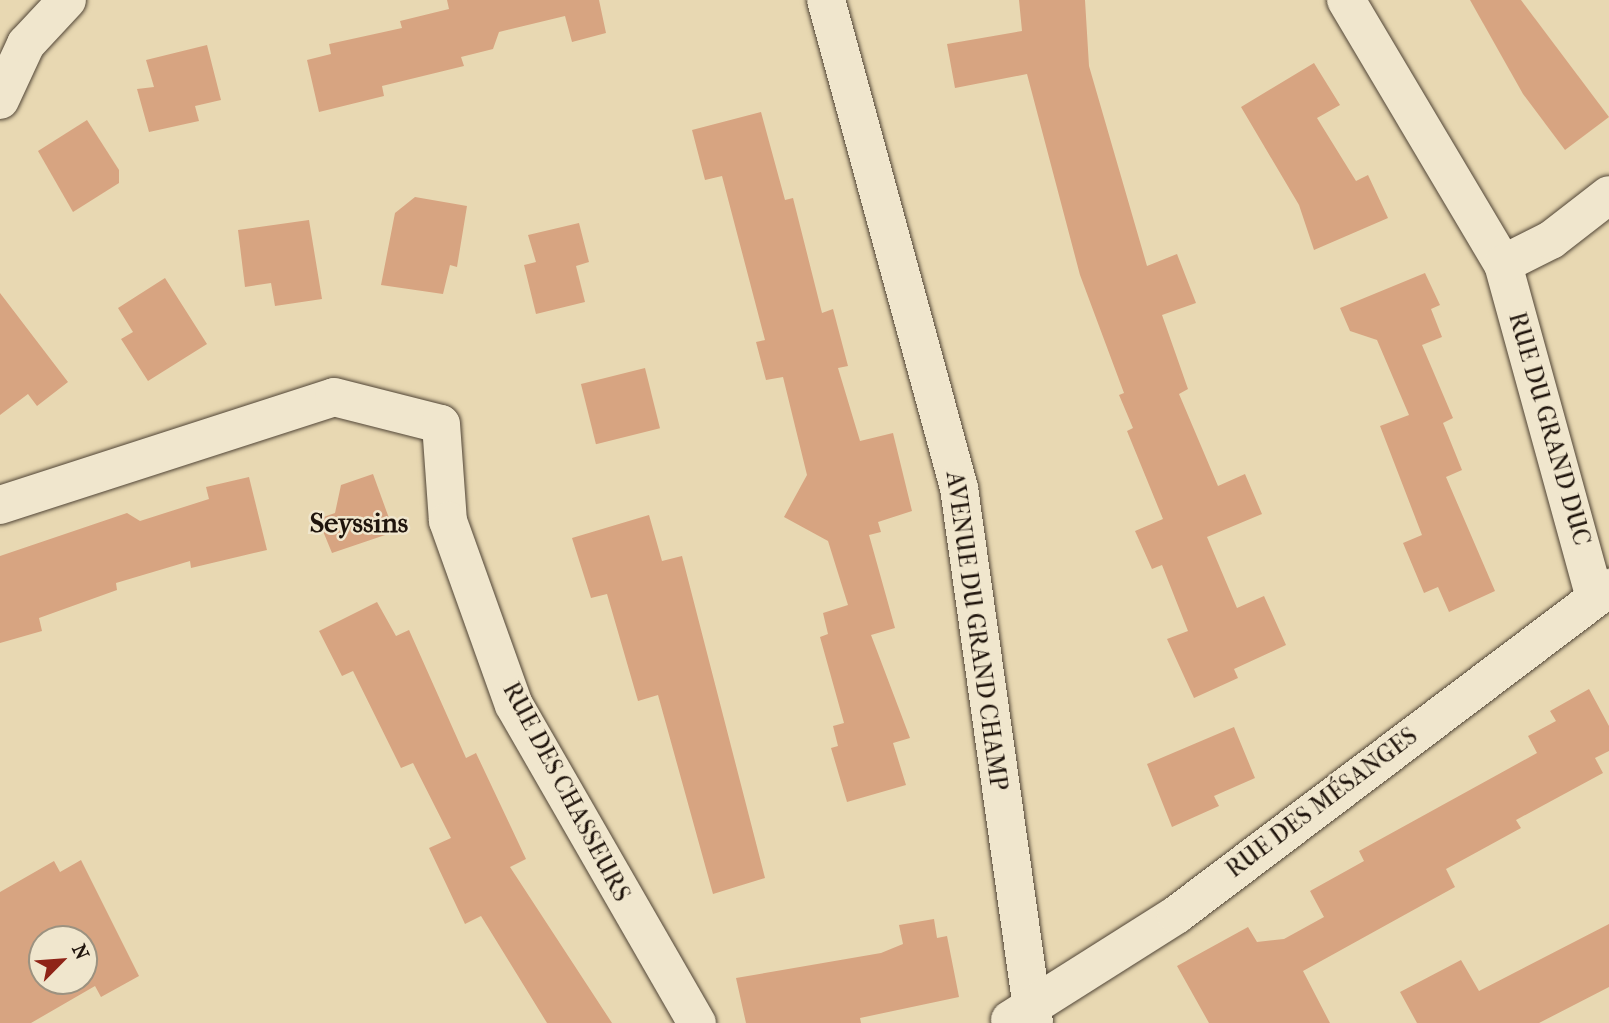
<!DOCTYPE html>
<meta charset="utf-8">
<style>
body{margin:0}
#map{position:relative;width:1609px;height:1023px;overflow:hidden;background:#e8d8b2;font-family:"IM FELL French Canon",serif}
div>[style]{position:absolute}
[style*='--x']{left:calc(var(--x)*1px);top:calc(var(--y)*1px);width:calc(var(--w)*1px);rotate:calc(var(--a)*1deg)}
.building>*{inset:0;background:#d7a481;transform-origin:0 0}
.roads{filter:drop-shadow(0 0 2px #514536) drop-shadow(0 0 2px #514536)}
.minor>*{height:38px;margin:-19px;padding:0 19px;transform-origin:19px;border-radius:19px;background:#f0e6cd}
span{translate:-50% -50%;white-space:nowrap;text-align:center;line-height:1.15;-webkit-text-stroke:5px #f0e6cd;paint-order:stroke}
.street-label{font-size:24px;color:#1f140c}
.quarter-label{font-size:28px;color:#1f140c;font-weight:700}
.north{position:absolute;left:28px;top:925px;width:70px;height:70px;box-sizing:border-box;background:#f0e6cd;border:2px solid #9c9280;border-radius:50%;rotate:65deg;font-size:19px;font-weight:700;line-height:28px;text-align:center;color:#1f140c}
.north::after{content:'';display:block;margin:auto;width:24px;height:32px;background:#8f2418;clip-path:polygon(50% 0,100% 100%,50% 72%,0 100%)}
</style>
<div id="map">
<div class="building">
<div style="clip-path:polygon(447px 0,599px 0,606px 33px,572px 42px,565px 16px,499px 32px,493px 49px,461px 57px,464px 66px,382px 86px,384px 96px,319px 112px,307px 60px,331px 54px,329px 44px,402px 28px,400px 21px,449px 9px)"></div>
<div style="clip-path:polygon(1019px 0,1085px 0,1089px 66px,1147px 266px,1177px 254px,1196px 303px,1162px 315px,1188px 389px,1179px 394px,1218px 486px,1245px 474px,1262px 514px,1207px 537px,1237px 608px,1264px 596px,1286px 645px,1234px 669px,1238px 678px,1194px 698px,1167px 639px,1188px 631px,1162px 565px,1152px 569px,1135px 531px,1163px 519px,1127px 431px,1133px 428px,1119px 395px,1124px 393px,1080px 275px,1027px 74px,955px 88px,947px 44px,1022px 31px)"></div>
<div style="clip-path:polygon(1470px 0,1521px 0,1609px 117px,1565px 150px,1523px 94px)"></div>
<div style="clip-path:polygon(207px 45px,221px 100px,195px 106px,199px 121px,149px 132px,137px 89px,154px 87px,146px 60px)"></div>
<div style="clip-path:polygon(1314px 63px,1340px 105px,1317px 118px,1356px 181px,1368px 175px,1388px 218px,1314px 250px,1299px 205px,1241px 107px)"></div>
<div style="clip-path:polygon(761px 112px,785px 200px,793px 198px,822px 313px,833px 309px,848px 366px,838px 368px,860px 441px,893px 433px,912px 511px,878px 522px,881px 532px,869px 535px,895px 628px,871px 635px,910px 738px,893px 743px,906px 785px,847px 802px,831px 748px,838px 746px,833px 726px,844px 723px,820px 637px,828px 634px,823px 613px,848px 605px,828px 541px,784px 517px,807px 475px,783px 377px,766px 380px,756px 342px,765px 340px,722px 176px,705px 180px,692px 130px)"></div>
<div style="clip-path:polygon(87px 120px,119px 170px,119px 183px,73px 212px,38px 151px)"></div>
<div style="clip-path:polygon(415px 197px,467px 206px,457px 267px,450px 265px,443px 294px,381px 285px,395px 213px)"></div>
<div style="clip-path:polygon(309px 220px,322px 299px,275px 306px,271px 283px,245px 287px,238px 230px)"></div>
<div style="clip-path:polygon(579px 223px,589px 262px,576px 266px,585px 302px,536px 314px,524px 265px,536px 262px,528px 235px)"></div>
<div style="clip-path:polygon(1425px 273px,1440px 305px,1431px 309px,1442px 337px,1422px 345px,1453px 418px,1443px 423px,1462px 470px,1446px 477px,1495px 591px,1449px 612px,1438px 587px,1424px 593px,1403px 543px,1422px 535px,1380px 426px,1409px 415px,1377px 340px,1350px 331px,1340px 308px)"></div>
<div style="clip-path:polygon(165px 278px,207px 344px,148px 381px,121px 339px,133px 332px,118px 308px)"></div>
<div style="clip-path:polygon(0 293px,68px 382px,37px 406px,28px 394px,0 415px)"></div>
<div style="left:645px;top:368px;width:62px;height:66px;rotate:76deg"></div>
<div style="clip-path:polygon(373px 474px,394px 532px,332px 553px,318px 519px,335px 513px,341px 485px)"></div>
<div style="clip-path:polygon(249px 477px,267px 550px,191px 568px,190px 561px,116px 583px,117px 590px,39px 618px,42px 631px,0 643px,0 556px,127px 513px,140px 521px,209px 499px,206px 487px)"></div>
<div style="clip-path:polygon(649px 515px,662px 561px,682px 556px,765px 878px,713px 894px,658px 695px,638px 701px,607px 594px,591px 598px,572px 538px)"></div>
<div style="clip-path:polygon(377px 602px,396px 636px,409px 630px,466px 758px,476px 753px,526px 859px,510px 867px,612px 1023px,547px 1023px,481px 916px,465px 924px,429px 848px,451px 838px,413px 763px,401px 768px,353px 671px,342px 676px,319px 631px)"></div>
<div style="clip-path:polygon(1589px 689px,1609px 726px,1609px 751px,1595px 758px,1603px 773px,1516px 820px,1521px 828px,1446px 869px,1455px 887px,1303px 971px,1330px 1023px,1209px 1023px,1177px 966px,1248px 927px,1257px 942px,1284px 939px,1324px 917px,1310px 891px,1364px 861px,1359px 851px,1537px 753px,1528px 736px,1556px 721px,1550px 711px)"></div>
<div style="clip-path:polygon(1234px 727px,1255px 778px,1214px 796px,1219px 806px,1172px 827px,1147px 764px)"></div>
<div style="clip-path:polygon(evenodd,81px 860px,139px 976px,101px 997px,95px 986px,31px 1023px,0 1023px,0 892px,54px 861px,60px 872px,81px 860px,42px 939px,84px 939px,84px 981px,42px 981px,42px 939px)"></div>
<div style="clip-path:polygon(934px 919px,937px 938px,947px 936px,959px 997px,860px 1018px,861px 1023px,746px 1023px,736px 978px,881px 953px,903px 944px,899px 925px)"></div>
<div style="clip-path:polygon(1609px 924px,1609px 987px,1539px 1023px,1417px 1023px,1400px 992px,1461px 960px,1479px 991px)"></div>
</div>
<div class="roads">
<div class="minor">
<div style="--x:826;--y:0;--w:506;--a:74.75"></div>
<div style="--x:959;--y:488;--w:540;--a:82.02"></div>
<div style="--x:1346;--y:0;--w:307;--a:59.3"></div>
<div style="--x:1503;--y:264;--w:342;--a:74.6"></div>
<div style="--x:0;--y:100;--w:62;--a:-65.1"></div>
<div style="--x:26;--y:44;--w:60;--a:-47"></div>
<div style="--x:1503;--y:264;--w:54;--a:-26.6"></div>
<div style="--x:1551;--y:240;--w:73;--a:-37.8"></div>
<div style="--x:0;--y:505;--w:351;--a:-17.9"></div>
<div style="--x:334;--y:397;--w:110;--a:14.2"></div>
<div style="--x:441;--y:424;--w:97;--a:85.9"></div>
<div style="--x:448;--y:521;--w:195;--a:70.3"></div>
<div style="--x:514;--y:705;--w:367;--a:60.1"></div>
<div style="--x:1010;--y:1020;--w:196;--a:-32.3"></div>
<div style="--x:1176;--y:915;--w:543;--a:-37.06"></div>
</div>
</div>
<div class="street-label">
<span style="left:1549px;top:429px;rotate:74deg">RUE DU GRAND DUC</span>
<span style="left:976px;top:631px;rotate:82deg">AVENUE DU GRAND CHAMP</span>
<span style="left:566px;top:792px;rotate:62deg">RUE DES CHASSEURS</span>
<span style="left:1322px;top:803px;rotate:-37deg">RUE DES MÉSANGES</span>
</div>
<div class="quarter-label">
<span style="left:359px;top:523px">Seyssins</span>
</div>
<div class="north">N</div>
</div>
